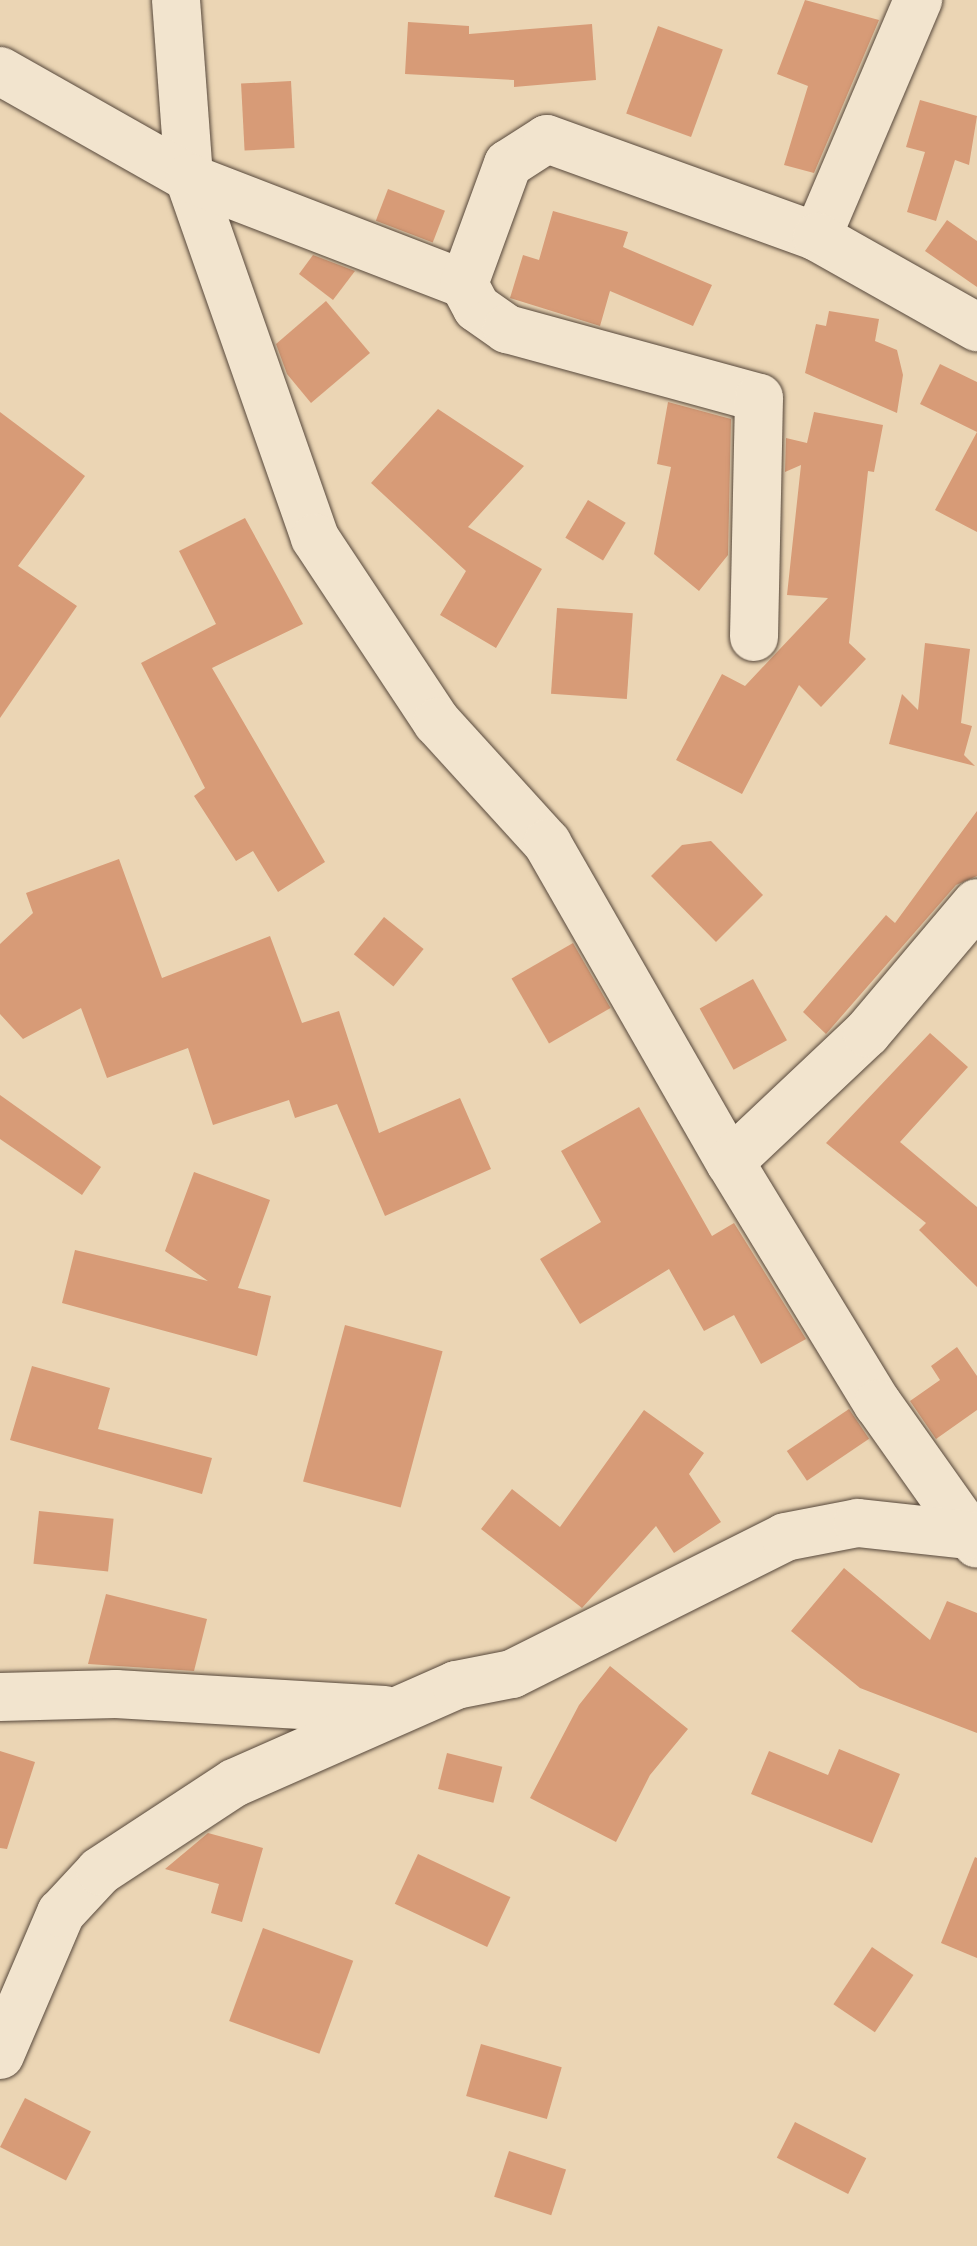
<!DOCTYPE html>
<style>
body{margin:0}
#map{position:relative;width:977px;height:2246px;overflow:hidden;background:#ebd5b4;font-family:"Libre Caslon Text",serif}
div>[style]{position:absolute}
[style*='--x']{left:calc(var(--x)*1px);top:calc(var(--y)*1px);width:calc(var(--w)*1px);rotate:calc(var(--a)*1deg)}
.building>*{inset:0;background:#d79b77;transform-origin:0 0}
.roads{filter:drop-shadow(0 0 2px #57483b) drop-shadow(0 0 2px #57483b)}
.minor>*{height:48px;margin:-24px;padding:0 24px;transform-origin:24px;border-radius:24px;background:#f2e4ce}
span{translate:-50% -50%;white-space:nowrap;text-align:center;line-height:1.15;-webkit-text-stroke:8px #f2e4ce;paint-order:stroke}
</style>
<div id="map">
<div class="building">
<div style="clip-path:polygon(805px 0,879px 20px,814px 173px,784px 165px,808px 86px,777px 74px)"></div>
<div style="clip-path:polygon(408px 22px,469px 26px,469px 34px,592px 24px,596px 80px,514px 87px,514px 80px,405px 74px)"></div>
<div style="left:658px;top:26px;width:69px;height:93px;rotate:20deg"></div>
<div style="left:291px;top:81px;width:67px;height:50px;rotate:87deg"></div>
<div style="clip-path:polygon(920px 100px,977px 116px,969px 165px,955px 160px,936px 221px,907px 212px,925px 152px,906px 147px)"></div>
<div style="left:388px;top:189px;width:61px;height:34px;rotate:21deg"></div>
<div style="clip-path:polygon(553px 211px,628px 232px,623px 247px,712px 285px,693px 326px,610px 291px,600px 326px,510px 298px,523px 255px,539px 260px)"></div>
<div style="clip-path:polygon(947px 220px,977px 241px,977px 287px,925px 251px)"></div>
<div style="clip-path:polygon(313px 255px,355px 271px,333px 300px,299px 274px)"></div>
<div style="clip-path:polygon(326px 301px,370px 353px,311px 403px,287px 374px,276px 344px)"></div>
<div style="clip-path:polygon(829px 311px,879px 319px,875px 341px,897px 350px,903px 375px,897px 413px,805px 373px,816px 324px,826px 326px)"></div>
<div style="clip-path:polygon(940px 364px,977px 382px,977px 532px,935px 510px,977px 432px,920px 404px)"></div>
<div style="clip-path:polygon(668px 402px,731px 419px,728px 555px,699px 591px,654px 554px,671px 467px,657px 464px)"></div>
<div style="clip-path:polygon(438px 409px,524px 466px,468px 527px,542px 569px,496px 648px,440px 615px,466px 571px,371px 483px)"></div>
<div style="clip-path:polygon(0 412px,85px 476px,18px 566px,77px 606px,0 718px)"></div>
<div style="clip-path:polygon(814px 412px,883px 425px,874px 472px,868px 471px,849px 643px,866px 659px,821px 707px,799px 685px,742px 794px,676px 760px,722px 674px,745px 686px,828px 598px,787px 595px,801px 465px,785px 472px,786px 438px,807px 443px)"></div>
<div style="left:588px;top:500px;width:44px;height:44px;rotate:31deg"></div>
<div style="clip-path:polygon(245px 518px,303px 624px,212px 668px,325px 862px,278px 892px,253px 851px,236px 861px,194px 796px,205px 788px,141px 663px,216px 624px,179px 551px)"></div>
<div style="left:557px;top:608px;width:76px;height:86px;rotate:4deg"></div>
<div style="clip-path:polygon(925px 643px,970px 649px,961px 723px,972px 726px,964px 755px,975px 766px,889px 744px,902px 694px,918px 710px)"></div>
<div style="clip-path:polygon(977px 811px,977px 876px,956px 885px,826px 1034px,803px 1012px,886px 915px,895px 923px)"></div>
<div style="clip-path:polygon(711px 841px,763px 895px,716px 942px,651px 876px,682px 845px)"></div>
<div style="clip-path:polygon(119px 859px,162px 978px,270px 936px,302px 1023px,339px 1011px,379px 1133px,460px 1098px,491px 1169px,385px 1216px,337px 1104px,295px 1118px,289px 1100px,213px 1125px,188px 1048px,107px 1078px,81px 1008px,23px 1039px,0 1014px,0 944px,33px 913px,26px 893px)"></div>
<div style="left:384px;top:917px;width:51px;height:48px;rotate:39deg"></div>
<div style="left:573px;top:943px;width:75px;height:71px;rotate:60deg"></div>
<div style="left:753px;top:979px;width:70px;height:61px;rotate:61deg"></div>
<div style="clip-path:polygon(930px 1033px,968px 1067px,900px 1142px,977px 1207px,977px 1287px,919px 1230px,926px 1223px,826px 1143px)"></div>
<div style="clip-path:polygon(0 1095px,101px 1167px,82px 1195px,0 1139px)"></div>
<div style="clip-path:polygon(639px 1107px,712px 1236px,734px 1223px,806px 1339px,761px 1364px,734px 1315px,704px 1331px,669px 1269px,580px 1324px,540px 1259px,601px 1222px,561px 1151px)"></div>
<div style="clip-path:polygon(194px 1172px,270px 1200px,238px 1288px,271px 1296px,257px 1356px,62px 1303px,75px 1250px,208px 1281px,165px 1251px)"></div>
<div style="left:345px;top:1325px;width:101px;height:162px;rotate:15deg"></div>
<div style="clip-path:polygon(957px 1347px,977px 1376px,977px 1410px,936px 1439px,910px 1401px,940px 1380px,931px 1366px)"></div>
<div style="clip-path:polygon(32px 1366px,110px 1388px,98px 1429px,212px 1458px,202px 1494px,10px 1440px)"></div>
<div style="left:849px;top:1409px;width:36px;height:75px;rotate:56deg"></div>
<div style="clip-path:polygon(644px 1410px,704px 1453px,689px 1474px,721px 1522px,674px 1553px,656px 1526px,582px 1608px,481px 1529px,512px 1489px,560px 1527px)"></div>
<div style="left:39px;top:1511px;width:75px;height:53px;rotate:6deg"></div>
<div style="clip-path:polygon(844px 1568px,930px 1640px,947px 1601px,977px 1613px,977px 1733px,860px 1688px,791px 1631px)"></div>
<div style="clip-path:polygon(106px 1594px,207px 1619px,194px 1671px,88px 1664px)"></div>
<div style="clip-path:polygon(610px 1666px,688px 1729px,650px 1775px,616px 1842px,530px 1798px,579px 1705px)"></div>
<div style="clip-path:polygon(839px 1749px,900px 1774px,872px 1843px,751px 1794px,769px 1751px,828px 1775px)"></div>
<div style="clip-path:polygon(0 1751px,35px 1762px,7px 1849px,0 1848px)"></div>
<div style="left:447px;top:1753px;width:57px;height:37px;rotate:14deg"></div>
<div style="clip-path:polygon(208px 1833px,263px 1848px,242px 1922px,211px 1913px,219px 1884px,165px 1869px)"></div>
<div style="left:418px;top:1854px;width:102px;height:55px;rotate:25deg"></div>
<div style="clip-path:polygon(975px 1857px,977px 1858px,977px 1958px,941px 1943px)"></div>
<div style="left:263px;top:1928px;width:96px;height:99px;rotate:20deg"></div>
<div style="left:872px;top:1947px;width:50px;height:69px;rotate:34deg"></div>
<div style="left:481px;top:2044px;width:84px;height:54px;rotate:16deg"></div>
<div style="left:25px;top:2098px;width:74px;height:55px;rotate:27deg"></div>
<div style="left:795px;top:2122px;width:80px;height:40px;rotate:27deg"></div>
<div style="left:509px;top:2151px;width:60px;height:48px;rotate:18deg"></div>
</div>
<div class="roads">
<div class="minor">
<div style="--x:176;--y:0;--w:178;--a:85.8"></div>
<div style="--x:189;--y:178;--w:381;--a:70.7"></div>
<div style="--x:315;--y:538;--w:221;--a:56.5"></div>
<div style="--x:437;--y:722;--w:164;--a:47.7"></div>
<div style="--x:547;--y:843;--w:368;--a:60.2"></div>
<div style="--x:730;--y:1162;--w:284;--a:58.6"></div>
<div style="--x:878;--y:1404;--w:171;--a:54.7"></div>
<div style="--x:0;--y:71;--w:217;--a:29.5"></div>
<div style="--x:189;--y:178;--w:295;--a:21.1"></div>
<div style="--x:464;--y:284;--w:27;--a:62"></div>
<div style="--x:477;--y:308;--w:37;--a:35"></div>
<div style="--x:507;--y:329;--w:261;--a:15.3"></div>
<div style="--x:759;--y:398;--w:239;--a:91.2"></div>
<div style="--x:817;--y:237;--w:258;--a:-66.9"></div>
<div style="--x:464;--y:284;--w:128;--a:-69.9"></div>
<div style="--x:508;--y:164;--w:46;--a:-32.7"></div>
<div style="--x:547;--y:139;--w:287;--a:19.9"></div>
<div style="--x:817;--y:237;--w:184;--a:29.4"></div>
<div style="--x:730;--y:1162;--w:188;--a:-43.3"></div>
<div style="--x:867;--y:1033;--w:170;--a:-49.8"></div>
<div style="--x:0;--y:1697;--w:116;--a:-1.5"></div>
<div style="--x:116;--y:1694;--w:269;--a:3.4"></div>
<div style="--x:0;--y:2055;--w:155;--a:-66.8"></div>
<div style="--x:61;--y:1913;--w:57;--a:-47.1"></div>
<div style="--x:100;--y:1871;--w:160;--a:-33.3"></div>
<div style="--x:234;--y:1783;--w:243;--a:-23.8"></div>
<div style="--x:456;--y:1685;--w:57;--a:-11.1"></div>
<div style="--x:512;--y:1674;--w:305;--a:-26.6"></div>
<div style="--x:785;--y:1537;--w:74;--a:-10.9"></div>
<div style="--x:858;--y:1523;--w:111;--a:6.2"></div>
</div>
</div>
</div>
